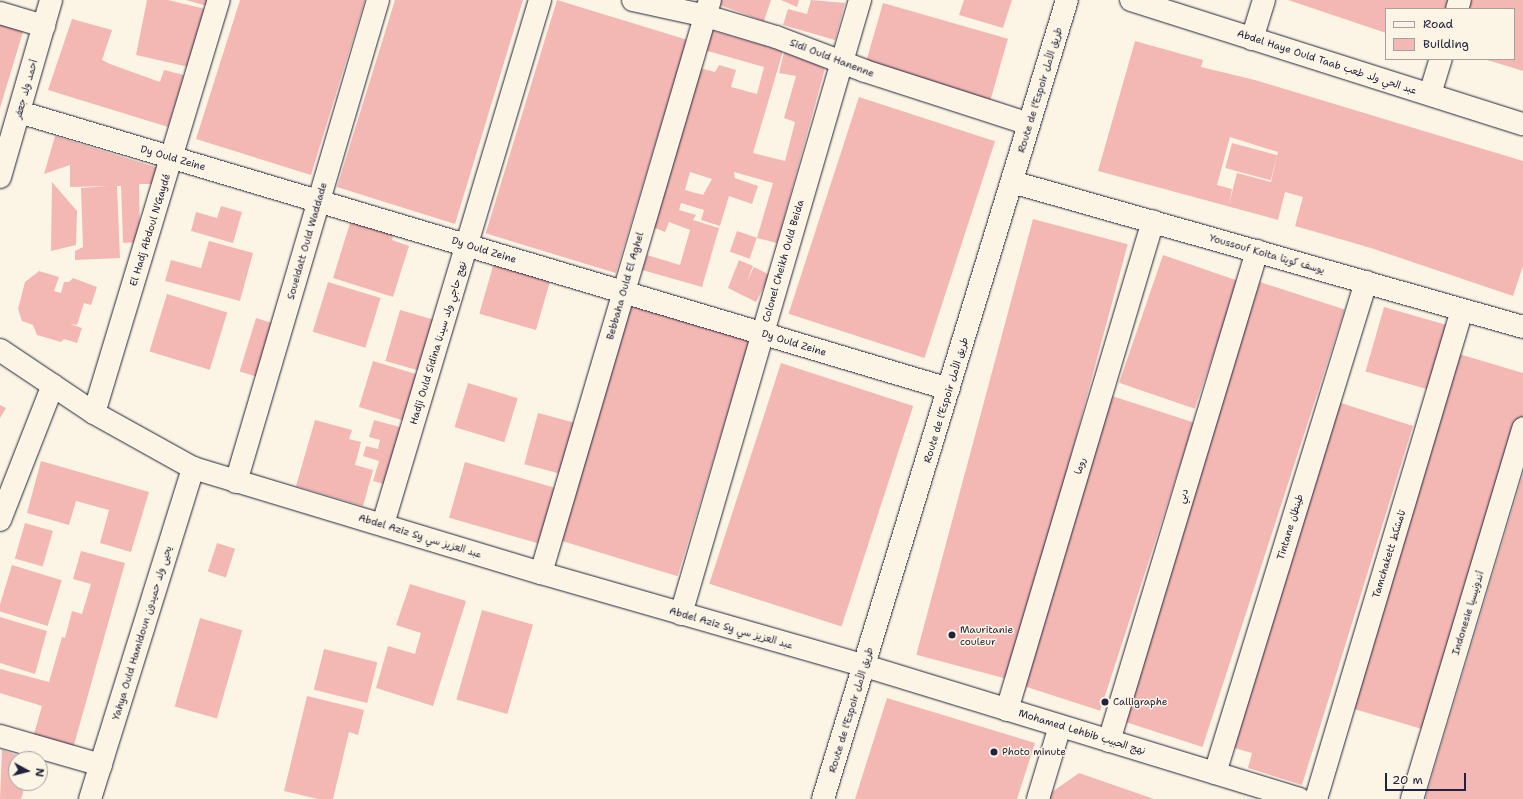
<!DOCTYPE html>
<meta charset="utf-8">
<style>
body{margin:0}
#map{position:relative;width:1523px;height:799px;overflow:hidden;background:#fcf5e5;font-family:"Shantell Sans","Playpen Sans Arabic",sans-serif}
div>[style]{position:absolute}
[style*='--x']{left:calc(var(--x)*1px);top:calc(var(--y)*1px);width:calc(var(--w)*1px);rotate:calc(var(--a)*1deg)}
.building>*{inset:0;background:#f4b8b4;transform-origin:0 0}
.roads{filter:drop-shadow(0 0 1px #22223b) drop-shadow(0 0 1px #22223b)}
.street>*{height:22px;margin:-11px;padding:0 11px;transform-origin:11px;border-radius:11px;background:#fcf5e5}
.secondary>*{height:22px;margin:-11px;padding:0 11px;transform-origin:11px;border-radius:11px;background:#fcf5e5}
.dots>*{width:11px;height:11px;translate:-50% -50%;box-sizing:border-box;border:2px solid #fcf5e5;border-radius:50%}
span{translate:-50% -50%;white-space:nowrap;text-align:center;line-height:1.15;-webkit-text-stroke:3px #fcf5e5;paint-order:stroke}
.street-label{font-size:10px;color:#22223b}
.poi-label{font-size:10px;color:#22223b}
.left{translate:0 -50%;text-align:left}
.legend{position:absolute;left:1385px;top:8px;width:130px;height:52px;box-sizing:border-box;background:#fcf5e5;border:1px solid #a5a1a1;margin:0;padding:5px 7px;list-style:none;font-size:12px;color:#22223b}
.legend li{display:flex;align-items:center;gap:8px;height:20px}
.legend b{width:20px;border:1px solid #a5a1a1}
.north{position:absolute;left:8px;top:751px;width:40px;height:40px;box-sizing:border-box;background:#fcf5e5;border:1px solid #a5a1a1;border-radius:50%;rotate:97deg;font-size:11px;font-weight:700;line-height:16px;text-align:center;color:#22223b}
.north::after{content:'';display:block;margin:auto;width:14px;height:18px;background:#22223b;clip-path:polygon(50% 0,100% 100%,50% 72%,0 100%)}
.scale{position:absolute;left:1385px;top:773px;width:81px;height:18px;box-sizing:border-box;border:2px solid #22223b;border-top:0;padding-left:5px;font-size:12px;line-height:14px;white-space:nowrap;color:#22223b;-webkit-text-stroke:3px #fcf5e5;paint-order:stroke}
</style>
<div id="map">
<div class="building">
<div style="clip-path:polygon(147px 0,168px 0,205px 9px,189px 67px,136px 55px)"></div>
<div style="clip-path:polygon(186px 0,209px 0,207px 6px)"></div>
<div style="clip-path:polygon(240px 0,365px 0,311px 175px,196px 139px)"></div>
<div style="clip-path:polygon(395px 0,523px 0,455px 224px,337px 187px)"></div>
<div style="left:557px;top:0;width:136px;height:244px;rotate:17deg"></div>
<div style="clip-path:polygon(714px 0,771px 0,764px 21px,714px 3px)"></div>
<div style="clip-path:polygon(781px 0,799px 0,797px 7px)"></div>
<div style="clip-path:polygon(811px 0,845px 3px,835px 40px,783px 25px,788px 9px,807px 14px)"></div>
<div style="clip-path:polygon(964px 0,1012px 0,1003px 28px,959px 15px)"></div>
<div style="clip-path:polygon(1288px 0,1455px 0,1452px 9px,1386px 9px,1386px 33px)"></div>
<div style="clip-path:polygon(1467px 0,1523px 0,1523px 71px,1484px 59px,1514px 59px,1514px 9px,1464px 9px)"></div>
<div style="left:883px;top:3px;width:130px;height:69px;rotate:16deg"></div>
<div style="clip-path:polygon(0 19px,25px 25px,0 108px)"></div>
<div style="clip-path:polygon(72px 19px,112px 30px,102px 60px,110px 64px,160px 82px,164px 70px,184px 75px,168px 127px,48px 90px)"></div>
<div style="clip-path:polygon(evenodd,710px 30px,783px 51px,753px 153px,785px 161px,795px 122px,784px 118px,796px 76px,779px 73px,784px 52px,826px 65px,777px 243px,757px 238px,773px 183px,734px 172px,735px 178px,758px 186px,752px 204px,729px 196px,720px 226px,701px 220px,704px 210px,681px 203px,679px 210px,696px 215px,693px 220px,719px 228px,702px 287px,642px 270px,647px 255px,680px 265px,690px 230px,669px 222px,665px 232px,648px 225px,696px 67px,715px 72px,719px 65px,736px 70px,731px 87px,757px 94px,764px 67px,704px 50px,710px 30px,690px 172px,712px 179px,703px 195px,685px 190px,690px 172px)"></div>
<div style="clip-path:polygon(evenodd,1135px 41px,1203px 60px,1201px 67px,1255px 80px,1523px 161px,1523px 266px,1513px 296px,1371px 248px,1295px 226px,1303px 197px,1285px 192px,1278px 220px,1098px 171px,1135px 41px,1230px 137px,1278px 152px,1271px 182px,1237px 173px,1229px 204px,1232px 189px,1217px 185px,1230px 137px)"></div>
<div style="left:859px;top:97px;width:143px;height:228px;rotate:18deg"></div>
<div style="clip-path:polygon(55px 136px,162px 169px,158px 184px,139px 184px,140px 242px,123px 243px,121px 186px,117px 186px,120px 258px,75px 260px,75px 251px,83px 247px,81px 188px,108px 186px,70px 187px,70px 165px,44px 174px)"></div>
<div style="left:1232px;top:143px;width:47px;height:26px;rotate:15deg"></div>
<div style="clip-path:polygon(52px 182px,77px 211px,76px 245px,51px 251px)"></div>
<div style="clip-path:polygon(221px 206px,242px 212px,233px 243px,191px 231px,196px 212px,217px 218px)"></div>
<div style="left:1033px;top:219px;width:98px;height:451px;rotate:15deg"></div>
<div style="clip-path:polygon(351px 220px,394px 233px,392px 240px,409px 246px,393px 297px,333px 278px)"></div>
<div style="left:737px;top:231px;width:21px;height:22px;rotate:19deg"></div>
<div style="clip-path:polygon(209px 241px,253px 253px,240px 301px,165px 281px,171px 260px,201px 268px)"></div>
<div style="left:1163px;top:255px;width:80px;height:135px;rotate:19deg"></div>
<div style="left:495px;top:259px;width:59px;height:57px;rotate:16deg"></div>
<div style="clip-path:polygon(739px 260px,753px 266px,747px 281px,754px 267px,770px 275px,756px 302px,728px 288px)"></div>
<div style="clip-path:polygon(39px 271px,59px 277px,54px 291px,61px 293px,64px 282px,69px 282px,73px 278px,97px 287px,91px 305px,84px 303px,77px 325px,70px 324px,82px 328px,77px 343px,64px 339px,61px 342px,37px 335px,33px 325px,22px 321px,18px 309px,25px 282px)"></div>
<div style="left:328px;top:282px;width:55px;height:52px;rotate:17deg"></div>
<div style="left:1260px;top:282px;width:89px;height:460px;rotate:18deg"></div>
<div style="left:167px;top:294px;width:63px;height:60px;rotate:17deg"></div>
<div style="left:626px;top:297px;width:131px;height:252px;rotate:17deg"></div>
<div style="left:1384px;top:307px;width:68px;height:67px;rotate:16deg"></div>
<div style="left:400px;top:310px;width:41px;height:53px;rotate:16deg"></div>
<div style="left:256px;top:318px;width:21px;height:56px;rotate:17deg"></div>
<div style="clip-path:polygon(1459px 354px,1523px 373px,1523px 415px,1429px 731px,1354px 709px)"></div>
<div style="left:373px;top:361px;width:49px;height:48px;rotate:17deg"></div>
<div style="left:781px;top:363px;width:139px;height:232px;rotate:18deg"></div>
<div style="left:468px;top:383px;width:52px;height:46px;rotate:17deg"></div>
<div style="left:1112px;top:396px;width:86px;height:303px;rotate:18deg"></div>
<div style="clip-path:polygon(1338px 402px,1413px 426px,1302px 785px,1248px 768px,1252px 753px,1231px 747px)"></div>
<div style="clip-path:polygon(0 405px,6px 408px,0 418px)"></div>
<div style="left:538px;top:413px;width:41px;height:53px;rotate:15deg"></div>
<div style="clip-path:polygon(315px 420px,352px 430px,349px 439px,361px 442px,355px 465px,373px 470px,363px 506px,296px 486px)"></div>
<div style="clip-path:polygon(374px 420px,407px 429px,391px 486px,373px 481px,379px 461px,363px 456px,366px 446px,378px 449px,380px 440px,369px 437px)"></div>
<div style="clip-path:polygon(41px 461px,149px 492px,131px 552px,100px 543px,109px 510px,76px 501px,69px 525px,27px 513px)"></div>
<div style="left:465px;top:462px;width:97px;height:58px;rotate:16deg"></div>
<div style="clip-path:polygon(1523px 474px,1523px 799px,1425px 799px)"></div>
<div style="left:25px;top:523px;width:29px;height:37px;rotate:16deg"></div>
<div style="left:217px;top:543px;width:19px;height:30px;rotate:18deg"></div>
<div style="clip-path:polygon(81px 551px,125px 563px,72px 752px,32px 741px,42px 706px,0 693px,0 669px,49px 682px,62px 637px,65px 638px,72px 611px,82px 614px,91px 584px,73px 579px)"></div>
<div style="left:12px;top:565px;width:52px;height:48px;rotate:17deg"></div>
<div style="clip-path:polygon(410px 584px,466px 601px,433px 706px,376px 688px,388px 646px,415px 654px,421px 633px,396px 625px)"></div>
<div style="left:482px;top:610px;width:53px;height:93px;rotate:16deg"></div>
<div style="clip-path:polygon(0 617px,47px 631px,35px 674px,0 663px)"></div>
<div style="left:200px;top:618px;width:44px;height:92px;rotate:16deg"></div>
<div style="left:324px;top:649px;width:55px;height:42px;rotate:14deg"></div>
<div style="clip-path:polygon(307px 696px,364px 710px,358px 735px,349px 732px,333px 799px,318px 799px,284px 791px)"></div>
<div style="clip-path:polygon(887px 698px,1035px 743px,1017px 799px,855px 799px)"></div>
<div style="clip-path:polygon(2px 750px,29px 759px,16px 759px,16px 783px,26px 783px,21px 799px,0 799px)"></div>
<div style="clip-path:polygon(1079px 773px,1154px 799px,1042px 799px)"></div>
</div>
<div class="roads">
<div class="street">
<div style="--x:633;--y:0;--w:75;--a:12.4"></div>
<div style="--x:706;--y:16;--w:73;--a:16.7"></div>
<div style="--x:776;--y:37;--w:95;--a:20.9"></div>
<div style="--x:865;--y:71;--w:172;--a:17.9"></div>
<div style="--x:1131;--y:0;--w:411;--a:17.6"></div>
<div style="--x:1457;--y:9;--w:9;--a:-72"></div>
<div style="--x:0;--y:13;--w:46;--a:16.5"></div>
<div style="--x:1252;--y:39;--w:41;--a:-72.9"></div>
<div style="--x:1430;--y:94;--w:37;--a:-73"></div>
<div style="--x:19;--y:112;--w:970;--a:16.59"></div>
<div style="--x:0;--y:177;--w:184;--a:-73.9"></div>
<div style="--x:1012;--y:182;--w:531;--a:15.84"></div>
<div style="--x:0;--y:350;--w:113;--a:33.8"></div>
<div style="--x:94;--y:413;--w:113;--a:29.1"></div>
<div style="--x:193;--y:468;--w:363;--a:16.8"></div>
<div style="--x:541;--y:573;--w:337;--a:16"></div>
<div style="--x:865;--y:666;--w:454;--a:17"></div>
<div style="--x:94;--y:413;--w:432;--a:-73.2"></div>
<div style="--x:236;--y:482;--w:502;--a:-73.58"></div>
<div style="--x:0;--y:520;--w:145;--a:-68.6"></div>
<div style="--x:383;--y:524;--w:547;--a:-73.32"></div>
<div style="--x:541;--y:573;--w:597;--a:-73.57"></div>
<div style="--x:681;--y:614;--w:640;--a:-73.75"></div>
<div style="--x:1007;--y:710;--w:510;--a:-73.38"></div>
<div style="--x:0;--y:736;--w:105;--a:16"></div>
<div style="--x:1109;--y:741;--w:512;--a:-73.19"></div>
<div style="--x:1215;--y:773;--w:514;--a:-72.91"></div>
<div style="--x:90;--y:799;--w:347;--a:-72.7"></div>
<div style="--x:1038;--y:799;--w:76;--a:-73.2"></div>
<div style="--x:1316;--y:799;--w:510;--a:-73.38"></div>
<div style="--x:1412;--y:799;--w:387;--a:-73.3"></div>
</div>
<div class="secondary">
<div style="--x:823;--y:799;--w:835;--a:-73.02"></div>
</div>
</div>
<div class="dots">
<div style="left:952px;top:635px;background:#22223b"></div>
<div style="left:1105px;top:702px;background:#22223b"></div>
<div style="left:994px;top:752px;background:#22223b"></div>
</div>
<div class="street-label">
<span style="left:832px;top:58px;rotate:21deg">Sidi Ould Hanenne</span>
<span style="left:1327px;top:62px;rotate:18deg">Abdel Haye Ould Taab عبد الحي ولد طعب</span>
<span style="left:26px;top:89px;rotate:-74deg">أحمد ولد جعفر</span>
<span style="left:1040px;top:90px;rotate:-73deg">Route de l’Espoir طريق الأمل</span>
<span style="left:173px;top:158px;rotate:16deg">Dy Ould Zeine</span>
<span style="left:150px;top:230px;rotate:-73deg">El Hadj Abdoul N'Gaydé</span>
<span style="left:307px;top:241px;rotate:-74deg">Soueidatt Ould Waddade</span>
<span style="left:484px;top:250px;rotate:17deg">Dy Ould Zeine</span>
<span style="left:1267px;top:254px;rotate:16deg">Youssouf Koita يوسف كويتا</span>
<span style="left:783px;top:261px;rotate:-74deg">Colonel Cheikh Ould Beida</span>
<span style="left:625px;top:286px;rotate:-74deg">Bebbaha Ould El Aghel</span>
<span style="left:438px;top:343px;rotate:-73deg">Hadji Ould Sidina نهج حاجي ولد سيدنا</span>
<span style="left:794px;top:343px;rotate:17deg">Dy Ould Zeine</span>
<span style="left:946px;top:400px;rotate:-73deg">Route de l’Espoir طريق الأمل</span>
<span style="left:1080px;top:466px;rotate:-73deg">روما</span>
<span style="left:1183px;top:496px;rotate:-73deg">دبي</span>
<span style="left:1290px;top:527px;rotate:-73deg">Tintane طينطان</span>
<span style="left:420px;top:536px;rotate:17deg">Abdel Aziz Sy عبد العزيز سي</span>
<span style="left:1389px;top:554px;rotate:-73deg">Tamchakett تامشكط</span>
<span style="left:1468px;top:613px;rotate:-73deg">Indonesie أندونيسيا</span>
<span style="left:731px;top:628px;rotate:16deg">Abdel Aziz Sy عبد العزيز سي</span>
<span style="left:142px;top:633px;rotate:-73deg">Yahya Ould Hamidoun يحيى ولد حميدون</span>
<span style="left:851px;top:710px;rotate:-73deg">Route de l’Espoir طريق الأمل</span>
<span style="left:1082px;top:732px;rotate:17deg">Mohamed Lehbib نهج الحبيب</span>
</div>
<div class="poi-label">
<span class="left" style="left:960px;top:635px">Mauritanie<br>couleur</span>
<span class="left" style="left:1113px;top:702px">Calligraphe</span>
<span class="left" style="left:1002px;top:752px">Photo minute</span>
</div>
<ul class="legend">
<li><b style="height:5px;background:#fcf5e5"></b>Road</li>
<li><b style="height:11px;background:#f4b8b4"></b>Building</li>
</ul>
<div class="north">N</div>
<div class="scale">20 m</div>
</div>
